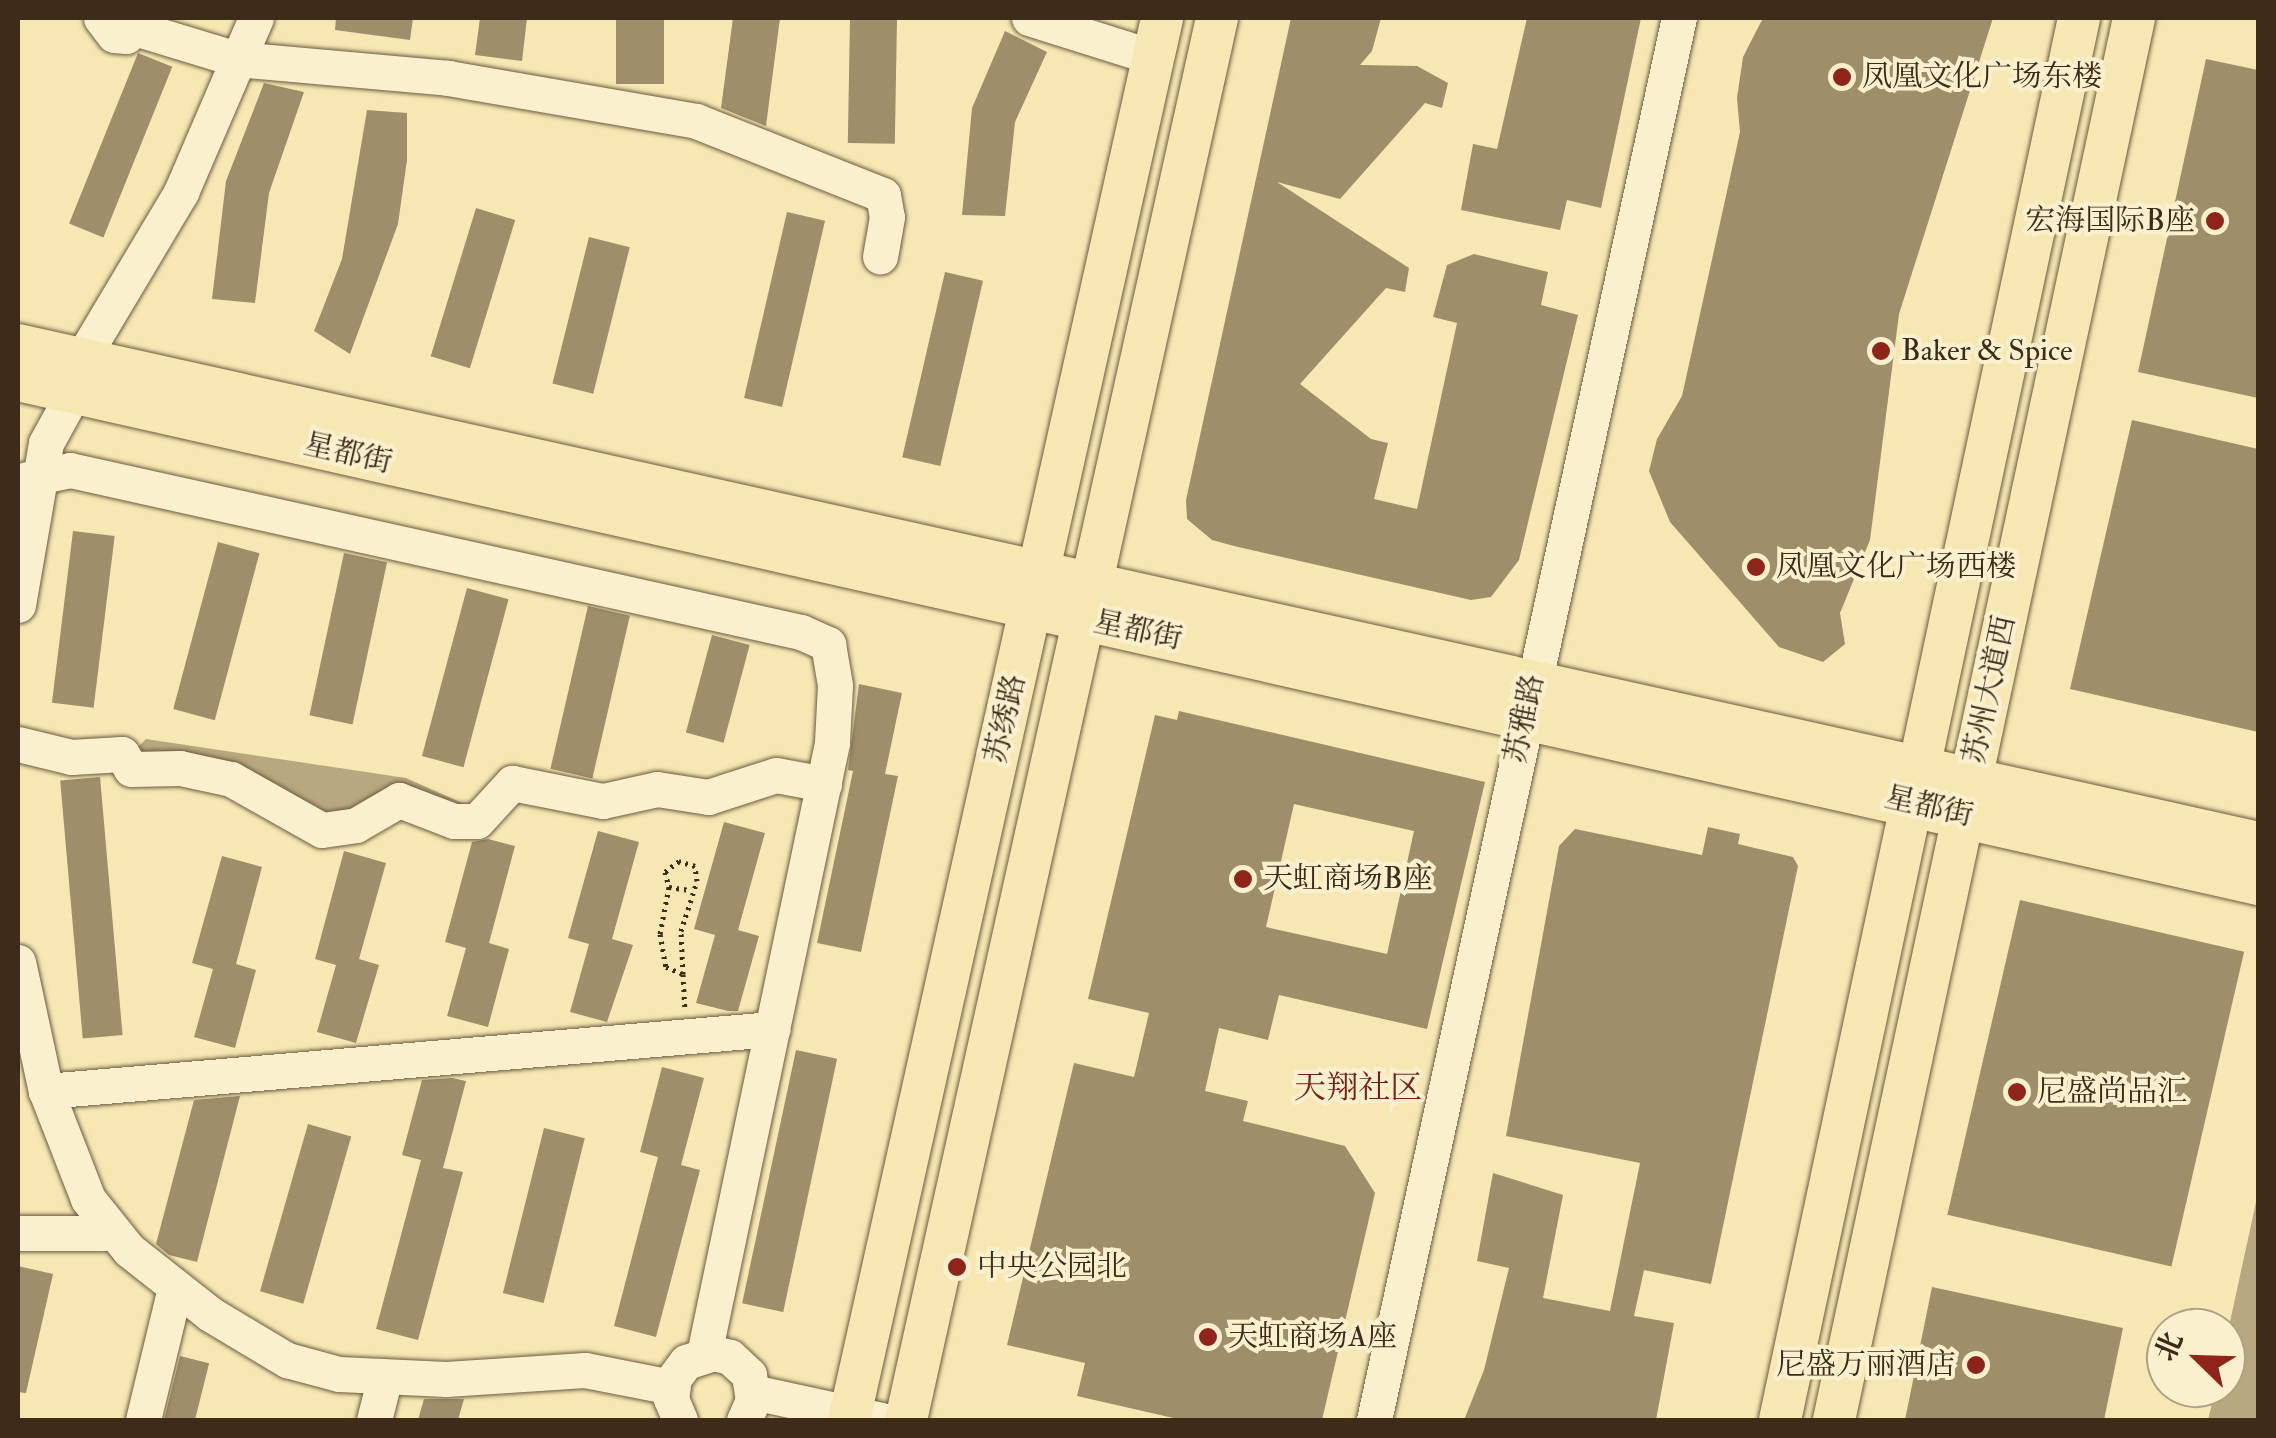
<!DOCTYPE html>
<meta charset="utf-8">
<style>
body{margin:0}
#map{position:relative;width:2276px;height:1438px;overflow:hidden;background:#f7e8b3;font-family:"IM FELL Double Pica","Noto Serif SC",serif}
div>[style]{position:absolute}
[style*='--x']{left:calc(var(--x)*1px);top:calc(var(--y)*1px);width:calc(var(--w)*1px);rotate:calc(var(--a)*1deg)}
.water>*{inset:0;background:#b8a87f}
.building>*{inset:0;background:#9e8e6a;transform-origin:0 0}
.path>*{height:5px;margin-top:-2.5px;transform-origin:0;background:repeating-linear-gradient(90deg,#3d2c1a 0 2.5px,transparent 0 7.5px)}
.roads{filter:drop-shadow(0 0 2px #6c5b40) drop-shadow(0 0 2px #6c5b40)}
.minor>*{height:35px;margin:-17.5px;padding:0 17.5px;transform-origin:17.5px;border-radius:17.5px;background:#faf0ce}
.major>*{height:42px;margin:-21px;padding:0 21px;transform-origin:21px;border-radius:21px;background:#f7e8b3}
.dots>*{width:28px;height:28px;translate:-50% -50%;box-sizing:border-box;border:5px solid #faf0ce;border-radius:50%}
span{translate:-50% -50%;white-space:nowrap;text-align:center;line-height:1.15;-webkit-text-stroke:8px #faf0ce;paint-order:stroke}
.poi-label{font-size:30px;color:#3d2c1a}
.left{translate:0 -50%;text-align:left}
.right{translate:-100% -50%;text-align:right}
.street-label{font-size:30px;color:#3d2c1a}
.neighbourhood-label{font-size:32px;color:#7a1f14}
.frame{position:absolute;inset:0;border:20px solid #3d2c1a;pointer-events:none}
.north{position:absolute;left:2146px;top:1308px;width:100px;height:100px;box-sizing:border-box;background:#faf0ce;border:2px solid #aea286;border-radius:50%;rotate:293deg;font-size:28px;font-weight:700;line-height:40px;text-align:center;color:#3d2c1a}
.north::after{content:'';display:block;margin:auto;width:35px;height:45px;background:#8f2418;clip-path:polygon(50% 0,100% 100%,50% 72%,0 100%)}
</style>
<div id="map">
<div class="water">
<div style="clip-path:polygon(146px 739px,406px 778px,469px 806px,339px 818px,132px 753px)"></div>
<div style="clip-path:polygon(2258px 1193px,2258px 1420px,2208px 1420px,2216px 1388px,2226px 1388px,2226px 1340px)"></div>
</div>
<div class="building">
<div style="clip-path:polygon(336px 18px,413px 18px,410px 40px,335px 30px)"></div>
<div style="clip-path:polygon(480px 18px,527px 18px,522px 61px,475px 55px)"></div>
<div style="left:616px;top:18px;width:48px;height:66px"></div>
<div style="clip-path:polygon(733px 18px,780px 18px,766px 126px,721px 108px)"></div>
<div style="left:850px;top:18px;width:47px;height:125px;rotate:1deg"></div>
<div style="clip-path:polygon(1291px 18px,1381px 18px,1372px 51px,1360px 65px,1417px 66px,1448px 83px,1442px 108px,1425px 103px,1340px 199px,1277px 182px,1409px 268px,1405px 292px,1386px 288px,1300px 384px,1371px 439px,1388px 443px,1374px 499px,1417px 509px,1457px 323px,1433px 317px,1447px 265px,1474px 254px,1548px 272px,1541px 305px,1578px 315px,1519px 560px,1491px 597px,1471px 600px,1234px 546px,1212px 540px,1187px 519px,1186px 500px)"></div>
<div style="clip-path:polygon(1527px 18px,1641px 18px,1601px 208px,1567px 200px,1560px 230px,1461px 210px,1473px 144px,1497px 149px)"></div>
<div style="clip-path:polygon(1763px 18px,1993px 18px,1899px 314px,1870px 540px,1840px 613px,1845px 644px,1823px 662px,1779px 647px,1670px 522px,1649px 471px,1657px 439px,1682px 396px,1740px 132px,1737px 98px,1743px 57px)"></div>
<div style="clip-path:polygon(1005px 31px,1047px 52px,1015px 122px,1005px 216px,962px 215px,972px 108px)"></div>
<div style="left:138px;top:53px;width:37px;height:184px;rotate:22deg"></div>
<div style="clip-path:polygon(2206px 59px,2258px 70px,2258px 398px,2138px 372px)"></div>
<div style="clip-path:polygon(264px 83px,304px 92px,269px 193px,255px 303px,212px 299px,226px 181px)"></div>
<div style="clip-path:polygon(367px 110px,407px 113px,407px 160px,398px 224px,350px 354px,314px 331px,342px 259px)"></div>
<div style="left:476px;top:208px;width:41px;height:155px;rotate:17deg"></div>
<div style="left:787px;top:212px;width:39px;height:191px;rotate:13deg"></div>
<div style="left:589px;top:237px;width:42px;height:151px;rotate:14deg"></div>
<div style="left:945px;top:272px;width:39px;height:190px;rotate:13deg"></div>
<div style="clip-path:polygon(2132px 420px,2258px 449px,2258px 732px,2070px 689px)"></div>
<div style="left:73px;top:531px;width:42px;height:173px;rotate:7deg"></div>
<div style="left:218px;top:542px;width:43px;height:173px;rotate:15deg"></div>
<div style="left:344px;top:553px;width:44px;height:166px;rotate:12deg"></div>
<div style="left:467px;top:588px;width:43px;height:174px;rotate:15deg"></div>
<div style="left:588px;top:606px;width:43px;height:167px;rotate:13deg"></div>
<div style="left:712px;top:635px;width:39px;height:101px;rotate:15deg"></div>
<div style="clip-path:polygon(859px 684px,902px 693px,885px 774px,898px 776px,861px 952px,817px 943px,853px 771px,848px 770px)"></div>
<div style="clip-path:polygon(evenodd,1179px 711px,1485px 782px,1427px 1029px,1279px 995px,1268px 1040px,1219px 1028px,1205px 1091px,1248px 1101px,1243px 1121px,1345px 1146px,1375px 1193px,1322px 1420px,1182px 1420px,1077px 1396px,1085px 1363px,1007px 1345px,1074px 1063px,1134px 1077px,1149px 1013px,1088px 999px,1155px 715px,1177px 720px,1179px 711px,1294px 804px,1414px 831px,1387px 954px,1266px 927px,1294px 804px)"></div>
<div style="left:100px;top:777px;width:259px;height:40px;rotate:85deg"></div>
<div style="clip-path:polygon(724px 822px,765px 833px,738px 930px,759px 936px,738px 1011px,728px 1011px,696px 1003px,715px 935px,694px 929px)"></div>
<div style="clip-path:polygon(1708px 827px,1740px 834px,1738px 844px,1793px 857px,1798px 866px,1711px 1284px,1644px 1270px,1634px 1316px,1674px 1323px,1656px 1420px,1464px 1420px,1484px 1370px,1509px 1268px,1477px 1261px,1493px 1173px,1563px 1195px,1543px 1298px,1610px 1311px,1640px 1163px,1506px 1136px,1559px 846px,1575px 829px,1702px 855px)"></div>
<div style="clip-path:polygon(598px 831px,639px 842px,612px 939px,633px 945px,607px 1022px,570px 1012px,589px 944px,568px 938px)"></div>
<div style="clip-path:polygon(488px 839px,515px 846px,489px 943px,509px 949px,488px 1027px,447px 1016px,466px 948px,445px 942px,472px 842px)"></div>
<div style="clip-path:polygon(344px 851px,386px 863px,359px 959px,379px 965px,356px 1043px,317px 1032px,336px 965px,315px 959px)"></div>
<div style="clip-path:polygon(222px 856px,262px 867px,236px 964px,256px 970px,235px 1048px,194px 1037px,213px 969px,192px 963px)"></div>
<div style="left:2020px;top:900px;width:230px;height:323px;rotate:13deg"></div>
<div style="left:796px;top:1050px;width:42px;height:259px;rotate:12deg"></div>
<div style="clip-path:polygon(662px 1067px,704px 1078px,681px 1165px,700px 1170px,656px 1337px,614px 1326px,658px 1157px,640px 1152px)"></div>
<div style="clip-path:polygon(452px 1078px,466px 1081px,443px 1168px,463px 1172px,418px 1340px,376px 1329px,421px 1160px,402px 1155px,422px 1080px)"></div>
<div style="clip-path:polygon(240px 1096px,197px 1262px,169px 1255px,156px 1244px,194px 1100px)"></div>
<div style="left:308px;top:1124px;width:45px;height:174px;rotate:16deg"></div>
<div style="left:544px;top:1128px;width:42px;height:170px;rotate:14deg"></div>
<div style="clip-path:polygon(18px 1266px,53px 1274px,26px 1393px,18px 1392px)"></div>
<div style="clip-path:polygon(1932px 1287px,2123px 1328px,2104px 1420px,1905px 1420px)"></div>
<div style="left:180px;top:1356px;width:30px;height:66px;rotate:14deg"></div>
<div style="clip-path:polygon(424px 1399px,464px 1399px,458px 1420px,418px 1420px)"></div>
</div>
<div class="path">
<div style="--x:669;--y:887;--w:21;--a:8"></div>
<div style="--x:683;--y:974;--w:43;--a:-92.7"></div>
<div style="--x:681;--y:931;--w:52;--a:-72.3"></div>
<div style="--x:697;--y:881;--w:15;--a:-98"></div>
<div style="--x:695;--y:866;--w:17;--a:-163"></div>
<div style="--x:679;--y:861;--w:18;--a:142"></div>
<div style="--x:665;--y:872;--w:16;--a:75"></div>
<div style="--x:669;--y:887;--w:48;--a:100.8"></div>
<div style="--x:660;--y:934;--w:34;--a:80"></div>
<div style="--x:666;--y:967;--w:18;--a:22"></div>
<div style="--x:683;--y:974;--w:36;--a:87"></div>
</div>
<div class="roads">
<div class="minor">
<div style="--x:101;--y:18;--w:21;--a:53"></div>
<div style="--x:114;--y:35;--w:12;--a:5"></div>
<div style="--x:126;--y:36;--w:24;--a:-48"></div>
<div style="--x:1029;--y:18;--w:130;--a:17.5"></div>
<div style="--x:138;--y:29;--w:103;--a:16.9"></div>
<div style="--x:237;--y:59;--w:212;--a:5.1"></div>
<div style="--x:448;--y:78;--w:252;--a:9.8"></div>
<div style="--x:696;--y:121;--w:201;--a:21.6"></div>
<div style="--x:883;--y:195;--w:22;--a:80"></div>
<div style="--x:887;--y:217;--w:40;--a:100"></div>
<div style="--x:18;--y:481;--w:53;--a:-11.9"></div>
<div style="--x:70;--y:470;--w:749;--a:12.5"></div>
<div style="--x:801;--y:632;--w:30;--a:24"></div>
<div style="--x:828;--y:644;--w:42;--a:80.3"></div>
<div style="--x:835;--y:685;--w:58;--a:93"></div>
<div style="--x:832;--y:743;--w:624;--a:101.83"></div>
<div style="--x:18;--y:605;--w:164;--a:-80.2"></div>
<div style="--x:46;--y:443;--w:58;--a:-61.2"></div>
<div style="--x:74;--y:392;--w:33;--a:-78"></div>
<div style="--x:81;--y:360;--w:196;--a:-59.2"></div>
<div style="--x:181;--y:192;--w:189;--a:-66.7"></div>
<div style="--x:18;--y:744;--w:55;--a:13.8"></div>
<div style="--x:71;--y:757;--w:51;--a:-3.4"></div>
<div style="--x:122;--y:754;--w:17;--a:59"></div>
<div style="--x:131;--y:769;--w:49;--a:-1.2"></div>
<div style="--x:180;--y:768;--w:52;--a:12.2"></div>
<div style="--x:231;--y:779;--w:104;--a:29.3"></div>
<div style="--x:322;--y:830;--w:34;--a:-8"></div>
<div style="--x:356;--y:825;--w:50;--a:-30.2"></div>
<div style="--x:399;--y:800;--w:59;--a:20.9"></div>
<div style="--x:454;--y:821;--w:23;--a:0"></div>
<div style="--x:477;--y:821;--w:52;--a:-47.4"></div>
<div style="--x:512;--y:783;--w:93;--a:11.2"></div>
<div style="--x:603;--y:801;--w:55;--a:-12.5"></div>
<div style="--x:657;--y:789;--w:52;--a:8.9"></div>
<div style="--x:708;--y:797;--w:71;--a:-17.9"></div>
<div style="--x:776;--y:775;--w:49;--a:10.6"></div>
<div style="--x:18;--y:962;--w:132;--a:77.8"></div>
<div style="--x:46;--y:1091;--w:116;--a:68.7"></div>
<div style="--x:88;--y:1199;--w:65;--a:51.2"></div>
<div style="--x:129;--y:1250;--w:103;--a:38.3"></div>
<div style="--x:210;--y:1314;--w:90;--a:30.9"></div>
<div style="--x:287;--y:1360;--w:54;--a:15.1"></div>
<div style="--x:339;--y:1374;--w:107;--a:2.7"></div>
<div style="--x:446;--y:1379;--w:139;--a:-3.7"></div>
<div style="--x:585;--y:1370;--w:89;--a:11.1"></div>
<div style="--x:46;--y:1091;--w:729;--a:-4.88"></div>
<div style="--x:18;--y:1233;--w:93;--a:0"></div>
<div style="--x:753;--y:1392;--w:131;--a:12.3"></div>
<div style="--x:143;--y:1420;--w:136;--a:-76.4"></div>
<div style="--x:374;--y:1420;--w:44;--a:-75.7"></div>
<div style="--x:680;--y:1420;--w:23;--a:-113"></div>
<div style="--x:671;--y:1399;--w:21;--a:-82"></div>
<div style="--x:674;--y:1378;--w:20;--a:-53"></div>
<div style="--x:686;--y:1362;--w:28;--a:-18"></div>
<div style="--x:713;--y:1353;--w:17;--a:13"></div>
<div style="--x:730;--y:1357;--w:26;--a:43"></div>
<div style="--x:749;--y:1375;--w:25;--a:81"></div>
<div style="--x:753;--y:1400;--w:22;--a:114"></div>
<div style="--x:1374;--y:1420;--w:1435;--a:-77.73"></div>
</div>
<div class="major">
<div style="--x:18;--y:345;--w:2295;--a:12.53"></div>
<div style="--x:18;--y:380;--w:2296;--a:12.68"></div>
<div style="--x:849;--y:1420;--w:1437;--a:-77.41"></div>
<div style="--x:906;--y:1420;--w:1436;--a:-77.49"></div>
<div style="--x:1780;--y:1420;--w:1434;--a:-77.96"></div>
<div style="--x:1834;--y:1420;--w:1434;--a:-77.92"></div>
</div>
</div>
<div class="dots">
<div style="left:1842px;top:77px;background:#8f2418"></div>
<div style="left:2215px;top:221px;background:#8f2418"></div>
<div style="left:1881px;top:351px;background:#8f2418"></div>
<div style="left:1756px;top:567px;background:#8f2418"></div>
<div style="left:1243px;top:879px;background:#8f2418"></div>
<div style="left:2017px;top:1092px;background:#8f2418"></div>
<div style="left:957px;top:1267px;background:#8f2418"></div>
<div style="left:1208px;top:1337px;background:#8f2418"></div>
<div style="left:1976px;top:1365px;background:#8f2418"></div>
</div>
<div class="poi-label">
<span class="left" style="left:1862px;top:77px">凤凰文化广场东楼</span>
<span class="right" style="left:2195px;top:221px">宏海国际B座</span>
<span class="left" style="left:1901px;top:351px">Baker &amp; Spice</span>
<span class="left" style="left:1776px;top:567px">凤凰文化广场西楼</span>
<span class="left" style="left:1263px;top:879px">天虹商场B座</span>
<span class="left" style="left:2037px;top:1092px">尼盛尚品汇</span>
<span class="left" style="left:977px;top:1267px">中央公园北</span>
<span class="left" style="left:1228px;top:1337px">天虹商场A座</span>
<span class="right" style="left:1956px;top:1365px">尼盛万丽酒店</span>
</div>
<div class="street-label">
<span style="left:348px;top:454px;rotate:13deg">星都街</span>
<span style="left:1138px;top:631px;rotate:12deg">星都街</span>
<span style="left:1990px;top:690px;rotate:-78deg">苏州大道西</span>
<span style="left:1006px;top:719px;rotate:-77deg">苏绣路</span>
<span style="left:1525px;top:719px;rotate:-78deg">苏雅路</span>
<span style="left:1929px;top:807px;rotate:13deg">星都街</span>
</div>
<div class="neighbourhood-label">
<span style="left:1358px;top:1088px">天翔社区</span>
</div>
<div class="frame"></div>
<div class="north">北</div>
</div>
